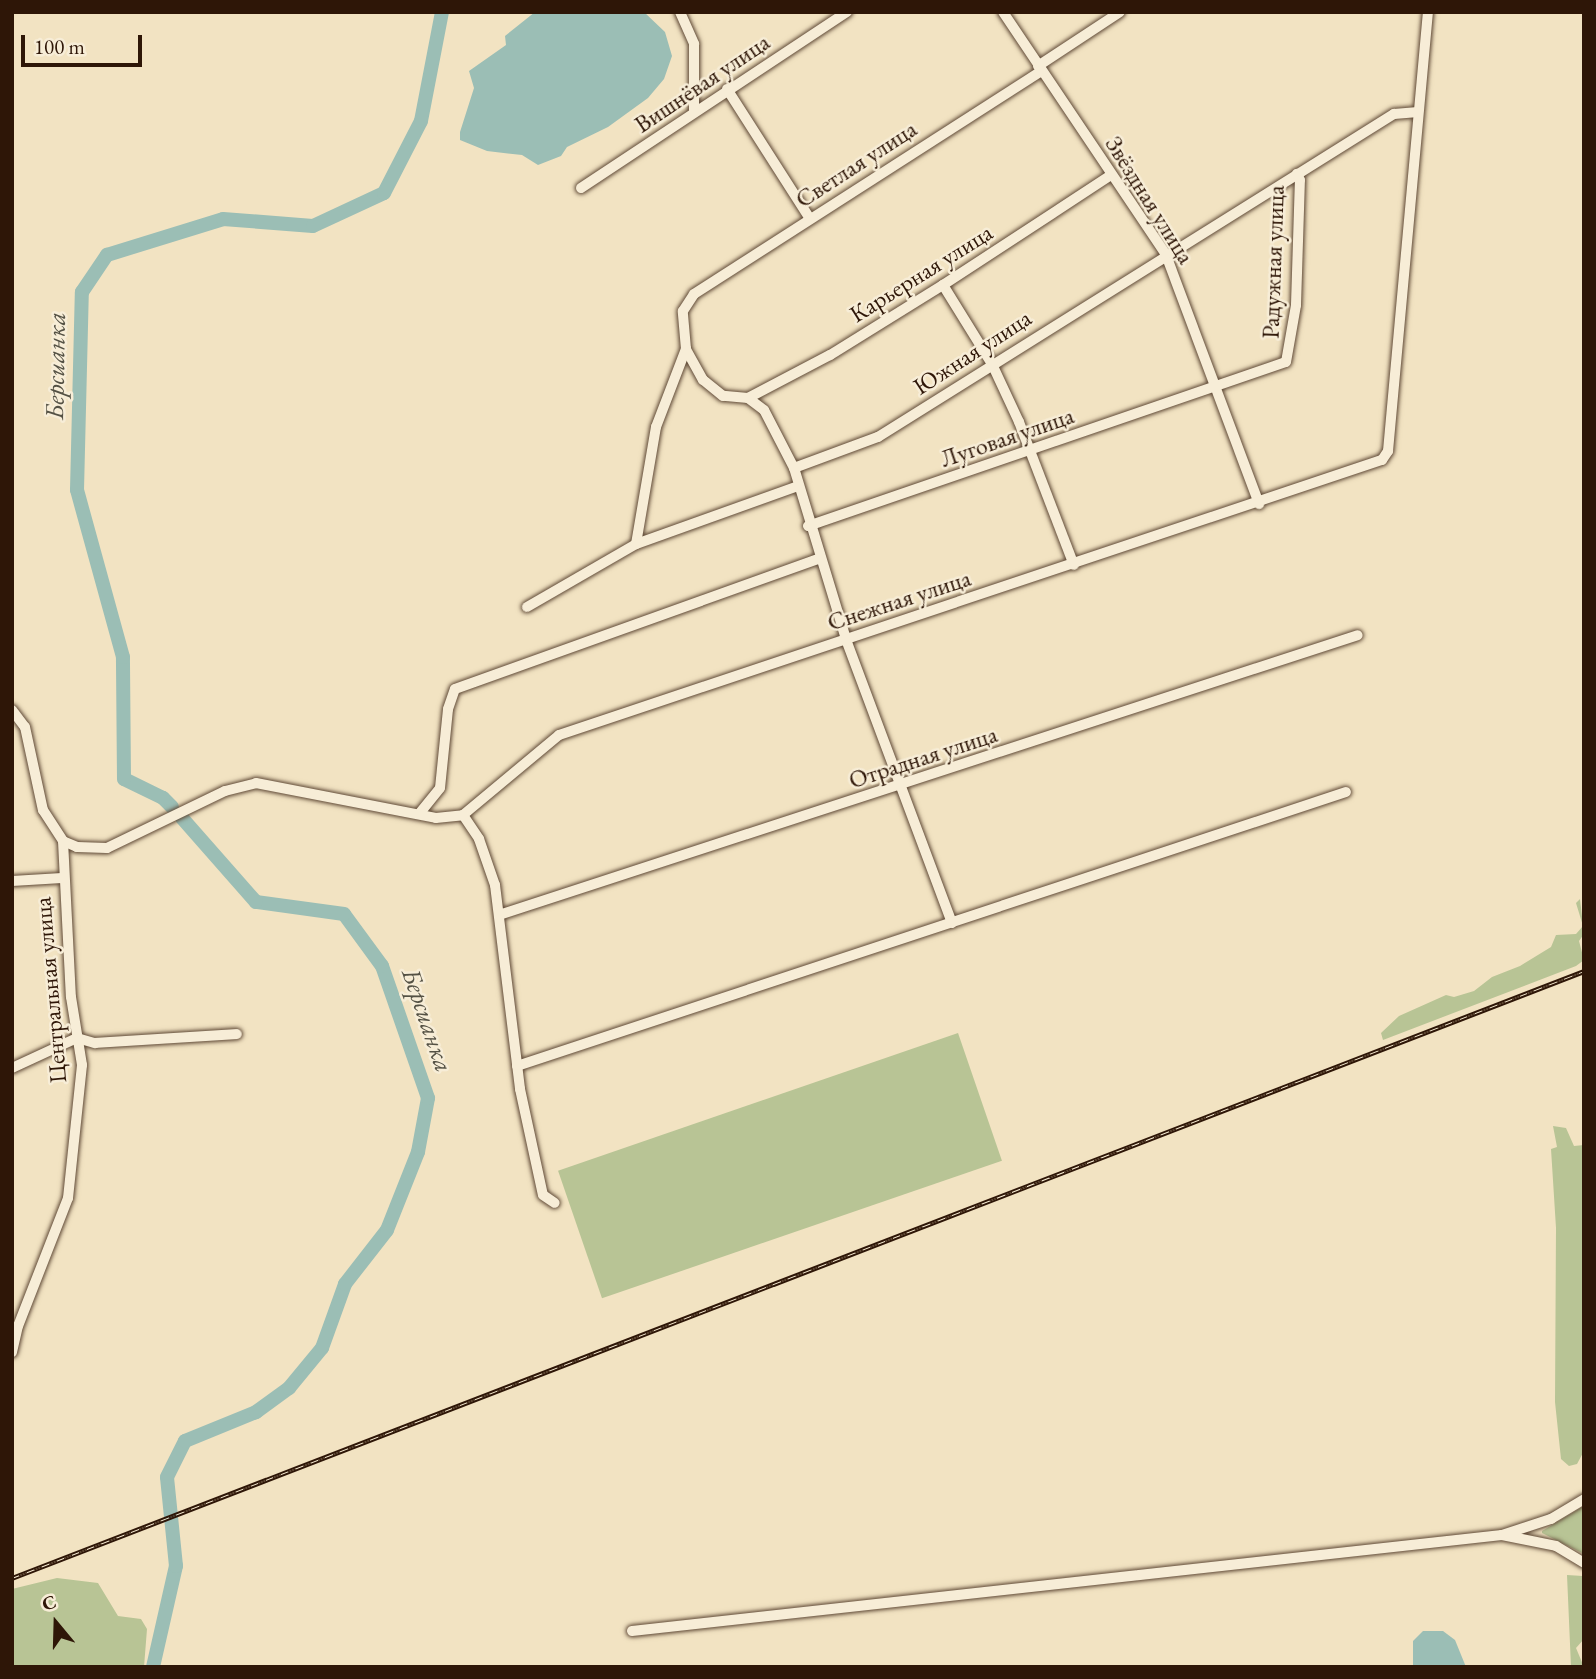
<!DOCTYPE html>
<meta charset="utf-8">
<style>
body{margin:0}
#map{position:relative;width:1596px;height:1679px;overflow:hidden;background:#f2e3c2;font-family:"EB Garamond",serif}
div>[style]{position:absolute}
[style*='--x']{left:calc(var(--x)*1px);top:calc(var(--y)*1px);width:calc(var(--w)*1px);rotate:calc(var(--a)*1deg)}
.green>*{inset:0;background:#b8c495;transform-origin:0 0}
.water>*{inset:0;background:#9bbeb5}
.river>*{height:14px;margin:-7px;padding:0 7px;transform-origin:7px;border-radius:7px;background:#9bbeb5}
.roads{filter:drop-shadow(0 0 2px #5f4936) drop-shadow(0 0 2px #5f4936)}
.street>*{height:10px;margin:-5px;padding:0 5px;transform-origin:5px;border-radius:5px;background:#f7edd7}
.rail>*{height:5px;margin-top:-2.5px;transform-origin:0;background:repeating-linear-gradient(90deg,#f7edd7 0 8px,#2e1607 0 16px);box-sizing:border-box;border-block:2px solid #2e1607}
span{translate:-50% -50%;white-space:nowrap;text-align:center;line-height:1.15;-webkit-text-stroke:5px #f7edd7;paint-order:stroke}
.street-label{font-size:24px;color:#2e1607}
.water-label{font-size:26px;color:#545144;font-style:italic}
.frame{position:absolute;inset:0;border:14px solid #2e1607;pointer-events:none}
.north{position:absolute;left:21px;top:1588px;width:70px;height:70px;-webkit-text-stroke:5px #f7edd7;paint-order:stroke;rotate:341deg;font-size:19px;font-weight:700;line-height:28px;text-align:center;color:#2e1607}
.north::after{content:'';display:block;margin:auto;width:24px;height:32px;background:#2e1607;clip-path:polygon(50% 0,100% 100%,50% 72%,0 100%)}
.scale{position:absolute;left:21px;top:35px;width:121px;height:32px;box-sizing:border-box;border:4px solid #2e1607;border-top:0;padding-left:9px;font-size:21px;line-height:24px;white-space:nowrap;color:#2e1607;-webkit-text-stroke:5px #f7edd7;paint-order:stroke}
</style>
<div id="map">
<div class="green">
<div style="clip-path:polygon(1580px 899px,1584px 934px,1579px 941px,1584px 960px,1576px 966px,1383px 1040px,1381px 1033px,1399px 1016px,1446px 995px,1454px 997px,1474px 991px,1492px 977px,1520px 966px,1551px 947px,1556px 935px,1576px 934px,1583px 926px,1576px 903px)"></div>
<div style="left:958px;top:1033px;width:135px;height:423px;rotate:71deg"></div>
<div style="clip-path:polygon(1553px 1126px,1566px 1128px,1574px 1146px,1584px 1145px,1584px 1451px,1577px 1464px,1569px 1466px,1561px 1459px,1555px 1402px,1556px 1228px,1551px 1149px,1557px 1147px)"></div>
<div style="clip-path:polygon(1584px 1506px,1584px 1554px,1542px 1533px,1542px 1531px)"></div>
<div style="clip-path:polygon(1567px 1575px,1583px 1576px,1584px 1639px,1576px 1648px,1584px 1667px,1571px 1667px)"></div>
<div style="clip-path:polygon(57px 1578px,98px 1583px,118px 1616px,141px 1619px,147px 1629px,144px 1667px,12px 1667px,12px 1589px)"></div>
</div>
<div class="water">
<div style="clip-path:polygon(535px 12px,644px 12px,665px 32px,672px 56px,664px 79px,648px 98px,608px 127px,567px 147px,561px 156px,538px 165px,522px 155px,487px 151px,460px 140px,460px 132px,474px 88px,469px 71px,506px 45px,505px 36px)"></div>
<div style="clip-path:polygon(1423px 1631px,1443px 1631px,1455px 1640px,1466px 1667px,1413px 1667px,1413px 1641px)"></div>
</div>
<div class="river">
<div style="--x:172;--y:807;--w:13;--a:-135"></div>
<div style="--x:163;--y:798;--w:43;--a:-154"></div>
<div style="--x:124;--y:779;--w:122;--a:-90.5"></div>
<div style="--x:123;--y:657;--w:173;--a:-105.4"></div>
<div style="--x:77;--y:490;--w:198;--a:-88.6"></div>
<div style="--x:82;--y:292;--w:45;--a:-56"></div>
<div style="--x:107;--y:255;--w:121;--a:-17.2"></div>
<div style="--x:223;--y:219;--w:90;--a:4.4"></div>
<div style="--x:313;--y:226;--w:78;--a:-24.9"></div>
<div style="--x:384;--y:193;--w:81;--a:-62.8"></div>
<div style="--x:421;--y:121;--w:111;--a:-79.1"></div>
<div style="--x:153;--y:1667;--w:104;--a:-77.2"></div>
<div style="--x:176;--y:1566;--w:89;--a:-95.8"></div>
<div style="--x:167;--y:1477;--w:40;--a:-63.4"></div>
<div style="--x:185;--y:1441;--w:77;--a:-22.2"></div>
<div style="--x:256;--y:1412;--w:41;--a:-36"></div>
<div style="--x:289;--y:1388;--w:52;--a:-50.5"></div>
<div style="--x:322;--y:1348;--w:68;--a:-70.2"></div>
<div style="--x:345;--y:1284;--w:68;--a:-52.1"></div>
<div style="--x:387;--y:1230;--w:84;--a:-68.3"></div>
<div style="--x:418;--y:1152;--w:55;--a:-79.5"></div>
<div style="--x:428;--y:1098;--w:140;--a:-109.2"></div>
<div style="--x:382;--y:966;--w:64;--a:-126.2"></div>
<div style="--x:344;--y:914;--w:89;--a:-172.2"></div>
<div style="--x:256;--y:902;--w:112;--a:-131.4"></div>
</div>
<div class="roads">
<div class="street">
<div style="--x:680;--y:12;--w:35;--a:66"></div>
<div style="--x:694;--y:44;--w:66;--a:90"></div>
<div style="--x:1003;--y:12;--w:293;--a:56.1"></div>
<div style="--x:1166;--y:255;--w:266;--a:69.5"></div>
<div style="--x:1038;--y:66;--w:98;--a:-33.4"></div>
<div style="--x:727;--y:89;--w:154;--a:57.4"></div>
<div style="--x:581;--y:188;--w:319;--a:-33.5"></div>
<div style="--x:943;--y:285;--w:93;--a:58.2"></div>
<div style="--x:992;--y:364;--w:64;--a:65"></div>
<div style="--x:1019;--y:422;--w:153;--a:69"></div>
<div style="--x:748;--y:398;--w:93;--a:-27.7"></div>
<div style="--x:830;--y:355;--w:133;--a:-31.8"></div>
<div style="--x:943;--y:285;--w:201;--a:-33.2"></div>
<div style="--x:794;--y:468;--w:90;--a:-20.3"></div>
<div style="--x:878;--y:437;--w:609;--a:-32.05"></div>
<div style="--x:1394;--y:114;--w:24;--a:-5"></div>
<div style="--x:808;--y:526;--w:505;--a:-18.94"></div>
<div style="--x:1286;--y:362;--w:58;--a:-80"></div>
<div style="--x:1296;--y:305;--w:125;--a:-88.2"></div>
<div style="--x:1300;--y:180;--w:7;--a:-117"></div>
<div style="--x:636;--y:544;--w:119;--a:-80.3"></div>
<div style="--x:656;--y:427;--w:84;--a:-69"></div>
<div style="--x:527;--y:607;--w:126;--a:-30"></div>
<div style="--x:636;--y:544;--w:172;--a:-19.7"></div>
<div style="--x:12;--y:710;--w:21;--a:53"></div>
<div style="--x:25;--y:727;--w:85;--a:77.8"></div>
<div style="--x:43;--y:810;--w:37;--a:57"></div>
<div style="--x:63;--y:841;--w:156;--a:87.1"></div>
<div style="--x:71;--y:997;--w:69;--a:80.8"></div>
<div style="--x:82;--y:1065;--w:134;--a:96"></div>
<div style="--x:68;--y:1198;--w:137;--a:111.3"></div>
<div style="--x:18;--y:1326;--w:27;--a:103"></div>
<div style="--x:419;--y:814;--w:33;--a:-51"></div>
<div style="--x:440;--y:788;--w:79;--a:-84.2"></div>
<div style="--x:448;--y:709;--w:21;--a:-71"></div>
<div style="--x:455;--y:689;--w:387;--a:-19.7"></div>
<div style="--x:463;--y:815;--w:125;--a:-39.8"></div>
<div style="--x:559;--y:735;--w:868;--a:-18.48"></div>
<div style="--x:1382;--y:460;--w:11;--a:-56"></div>
<div style="--x:1388;--y:451;--w:441;--a:-84.8"></div>
<div style="--x:63;--y:841;--w:15;--a:23"></div>
<div style="--x:77;--y:847;--w:30;--a:2"></div>
<div style="--x:107;--y:848;--w:131;--a:-25.8"></div>
<div style="--x:225;--y:791;--w:32;--a:-14"></div>
<div style="--x:256;--y:783;--w:183;--a:11"></div>
<div style="--x:436;--y:818;--w:27;--a:-6"></div>
<div style="--x:463;--y:815;--w:29;--a:56"></div>
<div style="--x:479;--y:839;--w:49;--a:70.8"></div>
<div style="--x:495;--y:885;--w:206;--a:83"></div>
<div style="--x:520;--y:1089;--w:108;--a:77.8"></div>
<div style="--x:543;--y:1195;--w:14;--a:34"></div>
<div style="--x:12;--y:881;--w:50;--a:-3.4"></div>
<div style="--x:499;--y:915;--w:903;--a:-18.05"></div>
<div style="--x:952;--y:923;--w:303;--a:-110.5"></div>
<div style="--x:846;--y:639;--w:179;--a:-106.9"></div>
<div style="--x:794;--y:468;--w:65;--a:-117.3"></div>
<div style="--x:764;--y:410;--w:20;--a:-143"></div>
<div style="--x:748;--y:398;--w:25;--a:-175"></div>
<div style="--x:723;--y:396;--w:26;--a:-141"></div>
<div style="--x:703;--y:380;--w:35;--a:-119"></div>
<div style="--x:686;--y:349;--w:38;--a:-95"></div>
<div style="--x:683;--y:311;--w:20;--a:-57"></div>
<div style="--x:694;--y:294;--w:412;--a:-32.7"></div>
<div style="--x:517;--y:1066;--w:873;--a:-18.29"></div>
<div style="--x:12;--y:1068;--w:72;--a:-24.8"></div>
<div style="--x:77;--y:1038;--w:19;--a:16"></div>
<div style="--x:95;--y:1043;--w:142;--a:-3.6"></div>
<div style="--x:1502;--y:1535;--w:55;--a:11.5"></div>
<div style="--x:1556;--y:1546;--w:33;--a:31"></div>
<div style="--x:632;--y:1631;--w:875;--a:-6.3"></div>
<div style="--x:1502;--y:1535;--w:52;--a:-18.1"></div>
<div style="--x:1551;--y:1519;--w:39;--a:-31"></div>
</div>
</div>
<div class="rail">
<div style="--x:12;--y:1578;--w:1685;--a:-21.11"></div>
</div>
<div class="street-label">
<span style="left:702px;top:83px;rotate:-34deg">Вишнёвая улица</span>
<span style="left:856px;top:164px;rotate:-33deg">Светлая улица</span>
<span style="left:1150px;top:200px;rotate:58deg">Звёздная улица</span>
<span style="left:1273px;top:262px;rotate:-88deg">Радужная улица</span>
<span style="left:921px;top:273px;rotate:-32deg">Карьерная улица</span>
<span style="left:972px;top:352px;rotate:-33deg">Южная улица</span>
<span style="left:1007px;top:437px;rotate:-19deg">Луговая улица</span>
<span style="left:899px;top:600px;rotate:-18deg">Снежная улица</span>
<span style="left:923px;top:757px;rotate:-18deg">Отрадная улица</span>
<span style="left:50px;top:990px;rotate:-95deg">Центральная улица</span>
</div>
<div class="water-label">
<span style="left:56px;top:366px;rotate:-89deg">Берсианка</span>
<span style="left:427px;top:1020px;rotate:71deg">Берсианка</span>
</div>
<div class="frame"></div>
<div class="north">С</div>
<div class="scale">100 m</div>
</div>
